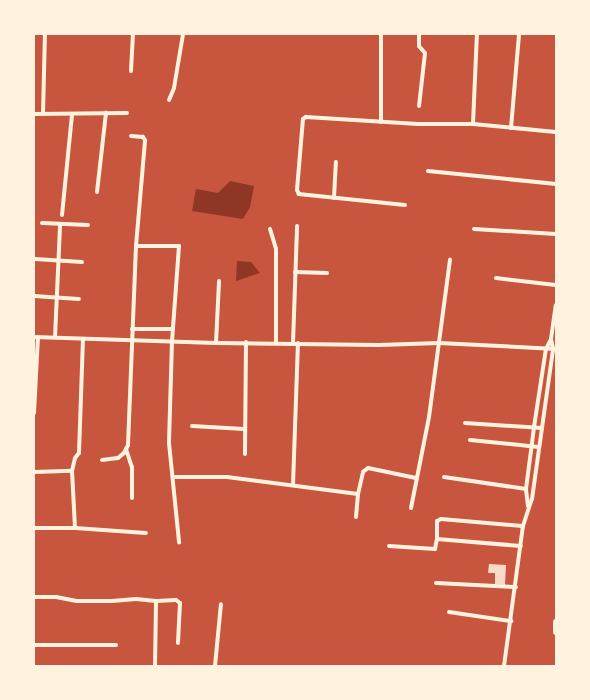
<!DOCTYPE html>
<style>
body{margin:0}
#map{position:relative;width:590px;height:700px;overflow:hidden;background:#c8553d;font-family:"Public Sans",sans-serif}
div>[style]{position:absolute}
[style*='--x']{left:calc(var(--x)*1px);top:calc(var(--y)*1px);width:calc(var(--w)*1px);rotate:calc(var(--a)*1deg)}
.water>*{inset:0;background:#8f3625}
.building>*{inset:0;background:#f7dbc8}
.minor>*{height:4px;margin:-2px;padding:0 2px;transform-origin:2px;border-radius:2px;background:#fff3e0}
.secondary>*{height:6px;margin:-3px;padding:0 3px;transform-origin:3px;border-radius:3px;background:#fff3e0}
span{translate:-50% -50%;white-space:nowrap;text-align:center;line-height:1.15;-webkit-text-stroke:3px #fff3e0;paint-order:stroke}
.frame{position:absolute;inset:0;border:35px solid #fff3e0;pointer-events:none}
</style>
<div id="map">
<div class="water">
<div style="clip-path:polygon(230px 181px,254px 186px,250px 207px,243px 219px,192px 211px,196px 189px,218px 193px)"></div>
<div style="clip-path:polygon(237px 261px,251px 262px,260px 273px,236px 281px)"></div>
</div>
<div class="building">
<div style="clip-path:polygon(489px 564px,506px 565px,505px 585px,495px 584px,495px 573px,488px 573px)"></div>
</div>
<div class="minor">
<div style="--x:381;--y:34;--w:88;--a:90"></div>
<div style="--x:131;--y:71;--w:37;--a:-87"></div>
<div style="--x:169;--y:100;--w:13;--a:-67"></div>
<div style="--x:174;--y:88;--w:55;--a:-80.5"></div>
<div style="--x:419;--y:106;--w:53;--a:-83.5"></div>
<div style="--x:425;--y:53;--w:9;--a:-131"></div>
<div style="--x:419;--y:46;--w:12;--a:-90"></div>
<div style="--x:34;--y:114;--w:93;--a:-0.6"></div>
<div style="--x:43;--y:114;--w:80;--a:-88.6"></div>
<div style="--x:473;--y:124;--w:90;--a:-87.5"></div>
<div style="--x:511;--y:128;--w:94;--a:-85.1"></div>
<div style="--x:428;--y:171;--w:129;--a:5.8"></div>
<div style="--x:97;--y:192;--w:80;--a:-83.5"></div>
<div style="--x:334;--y:198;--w:36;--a:-87"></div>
<div style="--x:405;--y:205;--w:107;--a:-174.1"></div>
<div style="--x:299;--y:194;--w:4;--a:-117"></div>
<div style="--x:297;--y:190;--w:71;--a:-85.2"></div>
<div style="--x:303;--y:119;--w:4;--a:-34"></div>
<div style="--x:306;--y:117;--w:112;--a:3.6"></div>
<div style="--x:418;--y:124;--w:55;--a:0"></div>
<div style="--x:473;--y:124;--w:83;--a:5.5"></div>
<div style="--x:62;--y:215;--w:100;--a:-84.3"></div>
<div style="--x:42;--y:223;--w:46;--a:2.5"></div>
<div style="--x:270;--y:229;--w:21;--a:73"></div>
<div style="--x:276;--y:249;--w:93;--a:90"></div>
<div style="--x:474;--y:229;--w:82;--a:3.5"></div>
<div style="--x:136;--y:246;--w:43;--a:0"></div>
<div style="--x:179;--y:246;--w:95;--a:94.2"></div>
<div style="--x:172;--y:341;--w:102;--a:91.7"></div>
<div style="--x:169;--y:443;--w:100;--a:84.2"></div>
<div style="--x:35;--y:259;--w:47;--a:3.7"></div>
<div style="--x:295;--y:272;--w:32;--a:2"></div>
<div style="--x:496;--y:278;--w:60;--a:6.7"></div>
<div style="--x:34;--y:296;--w:45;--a:3.8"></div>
<div style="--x:132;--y:329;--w:41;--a:0"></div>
<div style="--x:34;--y:337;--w:182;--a:1.9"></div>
<div style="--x:216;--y:343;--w:163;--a:0.7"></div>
<div style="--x:379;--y:345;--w:60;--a:-1.9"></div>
<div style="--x:439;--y:343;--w:117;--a:2.9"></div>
<div style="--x:55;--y:337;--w:112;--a:-87.4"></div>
<div style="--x:216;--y:343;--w:62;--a:-87.2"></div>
<div style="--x:293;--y:343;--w:117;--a:-88"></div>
<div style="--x:34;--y:413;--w:76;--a:-87"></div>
<div style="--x:465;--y:423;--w:77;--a:3.7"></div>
<div style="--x:192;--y:426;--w:52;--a:3.3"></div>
<div style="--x:470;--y:440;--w:69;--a:5.8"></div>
<div style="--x:126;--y:449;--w:19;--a:72"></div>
<div style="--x:132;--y:467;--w:31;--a:90"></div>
<div style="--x:245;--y:454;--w:112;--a:-89.5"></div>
<div style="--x:102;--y:460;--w:16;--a:-7"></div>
<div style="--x:118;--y:458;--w:8;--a:-40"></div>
<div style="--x:124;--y:453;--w:9;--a:-63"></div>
<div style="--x:128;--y:445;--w:199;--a:-87.7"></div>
<div style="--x:136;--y:246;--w:106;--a:-85.1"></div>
<div style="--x:145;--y:140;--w:4;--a:-124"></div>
<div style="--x:143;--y:137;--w:12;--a:-175"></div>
<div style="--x:34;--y:472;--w:38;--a:-2"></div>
<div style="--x:174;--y:477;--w:53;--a:0"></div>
<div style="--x:227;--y:477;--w:132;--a:7.4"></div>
<div style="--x:358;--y:494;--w:23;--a:-77"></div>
<div style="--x:363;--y:472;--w:6;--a:-39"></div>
<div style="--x:368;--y:468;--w:49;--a:11.8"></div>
<div style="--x:444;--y:477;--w:83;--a:8.3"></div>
<div style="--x:293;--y:485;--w:142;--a:-88"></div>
<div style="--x:528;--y:506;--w:17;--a:-97"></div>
<div style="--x:526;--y:489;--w:63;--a:-82.6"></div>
<div style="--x:534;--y:427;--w:79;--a:-81.3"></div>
<div style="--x:546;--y:349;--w:11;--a:-63"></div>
<div style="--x:551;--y:339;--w:34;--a:-82"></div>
<div style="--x:411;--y:508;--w:93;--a:-78.8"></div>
<div style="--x:429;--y:417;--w:159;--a:-82.4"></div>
<div style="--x:356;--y:517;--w:23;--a:-85"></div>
<div style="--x:34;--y:528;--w:41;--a:0"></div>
<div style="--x:75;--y:528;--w:71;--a:4"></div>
<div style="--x:75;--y:528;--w:57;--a:-93"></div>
<div style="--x:72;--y:471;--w:13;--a:-77"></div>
<div style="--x:75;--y:458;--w:6;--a:-51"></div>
<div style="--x:79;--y:453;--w:113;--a:-88"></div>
<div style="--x:437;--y:539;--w:84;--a:4.8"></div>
<div style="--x:389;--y:546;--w:46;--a:3.7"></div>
<div style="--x:435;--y:549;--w:10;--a:-79"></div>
<div style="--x:437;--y:539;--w:18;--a:-90"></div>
<div style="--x:437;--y:521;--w:4;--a:-27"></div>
<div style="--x:441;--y:519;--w:82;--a:4.9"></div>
<div style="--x:436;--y:583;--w:80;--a:2.9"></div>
<div style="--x:34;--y:597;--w:22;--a:0"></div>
<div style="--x:56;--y:597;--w:21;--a:11"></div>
<div style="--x:77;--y:601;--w:35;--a:0"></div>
<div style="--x:112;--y:601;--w:24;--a:-5"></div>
<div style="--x:136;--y:599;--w:20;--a:6"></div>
<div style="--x:449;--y:612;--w:63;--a:8.3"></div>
<div style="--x:34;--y:645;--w:82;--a:0"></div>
<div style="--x:155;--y:666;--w:65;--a:-89.1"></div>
<div style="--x:156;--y:601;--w:20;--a:-3"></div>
<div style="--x:176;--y:600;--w:5;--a:37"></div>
<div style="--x:180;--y:603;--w:40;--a:92.9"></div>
<div style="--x:215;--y:666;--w:62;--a:-84.5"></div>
<div style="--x:504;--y:666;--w:141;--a:-82.3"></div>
<div style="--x:523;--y:526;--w:28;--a:-72"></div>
<div style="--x:532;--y:499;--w:151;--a:-82"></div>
<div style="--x:553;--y:349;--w:10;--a:-101"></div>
</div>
<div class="secondary">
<div style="--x:556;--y:622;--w:10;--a:90"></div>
</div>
<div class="frame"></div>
</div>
